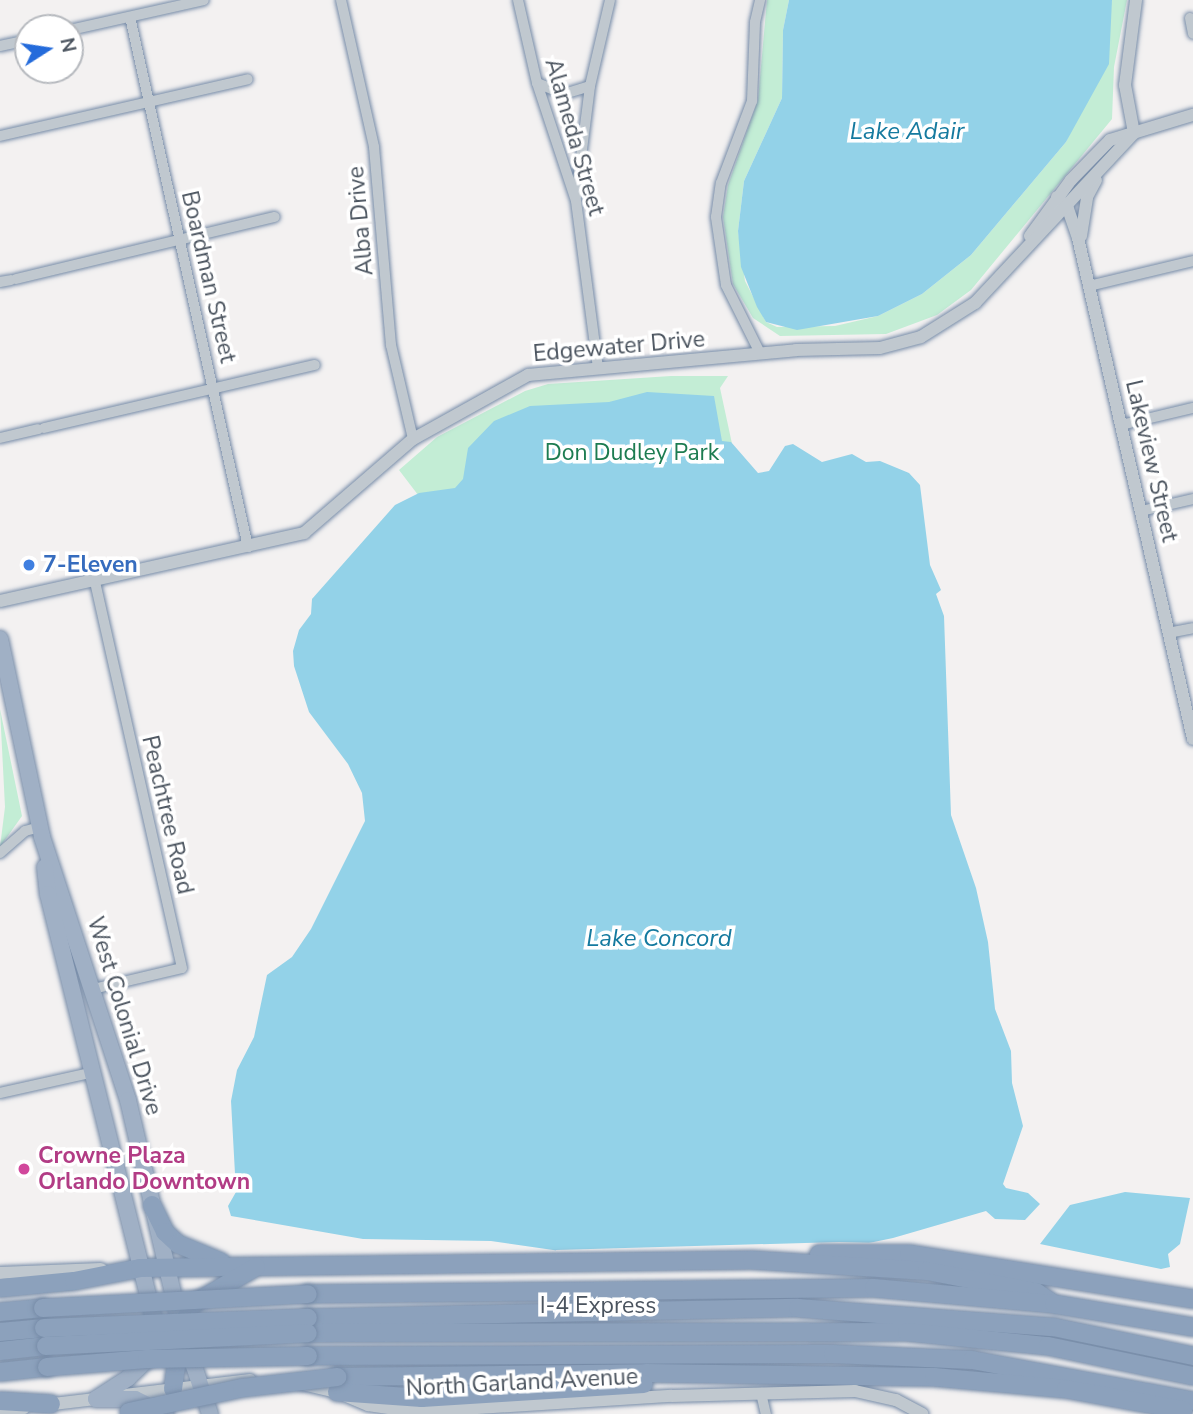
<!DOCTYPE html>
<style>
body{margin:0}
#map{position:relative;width:1193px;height:1414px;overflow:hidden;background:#f3f1f1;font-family:"Nunito Sans",sans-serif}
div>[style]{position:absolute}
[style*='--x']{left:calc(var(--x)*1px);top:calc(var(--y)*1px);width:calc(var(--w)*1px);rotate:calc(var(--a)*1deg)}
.green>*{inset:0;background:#c3edd5}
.water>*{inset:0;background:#93d2e8}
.pier>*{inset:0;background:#f3f1f1}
.roads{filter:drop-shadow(0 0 2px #778ca8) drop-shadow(0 0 2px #778ca8)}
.minor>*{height:10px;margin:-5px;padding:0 5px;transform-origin:5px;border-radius:5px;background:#c0c8cf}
.tertiary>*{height:12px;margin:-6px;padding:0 6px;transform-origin:6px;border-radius:6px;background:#c0c8cf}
.trunk>*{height:16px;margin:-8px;padding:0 8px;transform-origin:8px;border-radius:8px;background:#a0b0c5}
.motorway>*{height:18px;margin:-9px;padding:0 9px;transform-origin:9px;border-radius:9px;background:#8ca1bc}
.bridges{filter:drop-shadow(0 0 2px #778ca8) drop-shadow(0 0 2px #778ca8)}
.motorway-bridge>*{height:18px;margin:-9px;padding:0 9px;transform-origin:9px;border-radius:9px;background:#8ca1bc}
.dots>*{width:19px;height:19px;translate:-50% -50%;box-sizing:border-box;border:4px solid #fff;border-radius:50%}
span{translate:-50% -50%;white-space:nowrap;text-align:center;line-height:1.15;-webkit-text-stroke:7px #fff;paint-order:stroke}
.street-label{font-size:23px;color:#4a535e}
.park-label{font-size:23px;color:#1d7c51}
.shop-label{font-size:23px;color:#366cbe;font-weight:700}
.left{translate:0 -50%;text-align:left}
.hotel-label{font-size:23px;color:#b23c85;font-weight:700}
.water-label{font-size:24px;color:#157a9f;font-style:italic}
.north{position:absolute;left:14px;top:14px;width:70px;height:70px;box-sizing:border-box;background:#fff;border:2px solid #b7babf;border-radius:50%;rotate:78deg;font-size:19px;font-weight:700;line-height:28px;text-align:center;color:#4a535e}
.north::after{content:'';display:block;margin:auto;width:24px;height:32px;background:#246bdb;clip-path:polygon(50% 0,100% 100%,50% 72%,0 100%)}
</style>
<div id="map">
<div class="green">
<div style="clip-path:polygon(767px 0,789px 0,783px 30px,782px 98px,744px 181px,738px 231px,745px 281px,766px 322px,777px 327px,835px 326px,878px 316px,922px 294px,971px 255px,1066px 142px,1082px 107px,1112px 0,1127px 0,1114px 67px,1112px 119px,971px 290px,937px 315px,886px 334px,780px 336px,753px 318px,733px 284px,723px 217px,728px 185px,758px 100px)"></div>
<div style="clip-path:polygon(671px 376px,728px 376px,720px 388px,745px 504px,428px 508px,399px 470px,437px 437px,525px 391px,548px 384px)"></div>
<div style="clip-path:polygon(0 709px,22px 816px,0 847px,5px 807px)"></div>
</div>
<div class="water">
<div style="clip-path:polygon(789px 0,1112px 0,1109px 64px,1066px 142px,971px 255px,922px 294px,878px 316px,797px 330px,766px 322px,757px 307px,741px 267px,738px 231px,744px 181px,782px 98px,783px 30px)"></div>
<div style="clip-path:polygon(647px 392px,714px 396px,722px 441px,731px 442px,758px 473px,769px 471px,785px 446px,793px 444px,822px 462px,852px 454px,866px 462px,880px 461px,909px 473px,920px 485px,930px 565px,941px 590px,936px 594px,944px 616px,951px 815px,976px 888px,988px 942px,995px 1009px,1011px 1051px,1012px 1083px,1023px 1126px,1003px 1184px,1006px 1188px,1028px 1193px,1040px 1204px,1025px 1220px,995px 1219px,986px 1211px,893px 1238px,782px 1261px,567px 1252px,491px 1241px,363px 1239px,231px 1216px,228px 1206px,236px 1192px,231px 1101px,237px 1070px,254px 1037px,267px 975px,292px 957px,311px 929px,365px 821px,362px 793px,348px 764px,309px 712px,294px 666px,293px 651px,299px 630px,311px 614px,312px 599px,395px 505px,419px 493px,455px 488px,463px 479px,468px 448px,494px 421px,530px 406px,609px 402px)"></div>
<div style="clip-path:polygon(1125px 1192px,1190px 1198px,1180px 1244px,1168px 1254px,1170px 1267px,1161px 1269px,1040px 1244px,1070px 1205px)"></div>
</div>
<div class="pier">
<div style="clip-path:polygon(839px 1242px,884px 1243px,783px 1265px,556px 1254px,556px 1250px)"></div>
</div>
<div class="roads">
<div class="minor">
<div style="--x:341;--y:0;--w:151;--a:77.3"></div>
<div style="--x:374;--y:147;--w:199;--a:85.1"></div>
<div style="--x:391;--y:345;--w:97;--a:76.8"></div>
<div style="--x:518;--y:0;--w:85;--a:77.1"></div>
<div style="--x:537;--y:83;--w:124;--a:71.7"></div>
<div style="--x:576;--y:201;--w:169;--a:82.5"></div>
<div style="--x:130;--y:17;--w:543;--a:77.45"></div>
<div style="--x:1190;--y:18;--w:16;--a:79"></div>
<div style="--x:70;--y:30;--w:137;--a:-12.6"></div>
<div style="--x:0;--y:46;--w:29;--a:-12"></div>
<div style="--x:537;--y:83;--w:29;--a:22"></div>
<div style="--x:564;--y:94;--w:27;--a:-17"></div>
<div style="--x:0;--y:136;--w:254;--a:-12.9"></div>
<div style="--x:576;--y:197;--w:112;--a:-82.8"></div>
<div style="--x:590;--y:86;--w:88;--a:-76.9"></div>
<div style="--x:16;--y:279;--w:266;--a:-13.5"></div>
<div style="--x:0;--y:282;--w:11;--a:-10"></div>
<div style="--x:1089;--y:286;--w:107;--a:-13.5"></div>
<div style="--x:760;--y:353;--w:76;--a:-116.6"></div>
<div style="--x:726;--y:285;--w:69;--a:-98.4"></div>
<div style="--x:716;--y:217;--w:34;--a:-82"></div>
<div style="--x:721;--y:183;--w:88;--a:-69.3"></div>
<div style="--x:752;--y:101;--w:79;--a:-87.8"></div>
<div style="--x:755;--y:22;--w:23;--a:-77"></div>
<div style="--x:1121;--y:425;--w:74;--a:-13.3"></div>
<div style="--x:44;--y:428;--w:278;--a:-13.1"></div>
<div style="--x:0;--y:438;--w:39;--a:-13"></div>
<div style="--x:1141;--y:511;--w:53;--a:-13"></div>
<div style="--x:1168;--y:633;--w:25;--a:-11"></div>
<div style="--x:0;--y:853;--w:33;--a:-41"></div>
<div style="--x:25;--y:831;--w:16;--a:-15"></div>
<div style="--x:93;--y:989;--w:91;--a:-13.3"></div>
<div style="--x:182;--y:968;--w:397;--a:-102.7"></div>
<div style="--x:0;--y:1093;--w:96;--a:-12.6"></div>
<div style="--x:761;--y:1393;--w:22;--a:77"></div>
</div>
<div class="tertiary">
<div style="--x:1134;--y:133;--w:49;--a:-100.6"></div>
<div style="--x:1125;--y:85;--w:86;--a:-82.6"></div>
<div style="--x:1057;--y:197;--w:16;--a:47"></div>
<div style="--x:1068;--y:209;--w:31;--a:71"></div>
<div style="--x:1078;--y:238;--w:514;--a:77.07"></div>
<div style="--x:1030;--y:236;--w:69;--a:-53.8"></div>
<div style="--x:1071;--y:180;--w:56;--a:-45.7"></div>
<div style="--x:1110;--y:140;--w:87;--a:-16.8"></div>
<div style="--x:1081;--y:236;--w:39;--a:-81"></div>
<div style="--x:1087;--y:197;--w:19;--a:-62"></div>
<div style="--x:0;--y:601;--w:312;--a:-12.6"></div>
<div style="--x:304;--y:533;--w:144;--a:-40.8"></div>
<div style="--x:413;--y:439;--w:132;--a:-29.1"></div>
<div style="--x:528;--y:375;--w:269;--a:-5.3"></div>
<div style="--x:796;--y:350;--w:84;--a:-1.4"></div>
<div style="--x:880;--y:348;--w:42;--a:-15"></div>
<div style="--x:921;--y:337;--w:64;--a:-32.2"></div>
<div style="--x:975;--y:303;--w:233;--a:-46.9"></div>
<div style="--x:0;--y:1273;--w:101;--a:-2.3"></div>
<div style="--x:302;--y:1384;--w:36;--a:13"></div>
<div style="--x:337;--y:1392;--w:34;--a:23"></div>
<div style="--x:368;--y:1405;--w:48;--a:8.5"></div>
<div style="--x:415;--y:1412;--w:257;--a:-3.6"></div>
<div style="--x:672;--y:1396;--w:183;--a:-1.6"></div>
<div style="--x:855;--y:1391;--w:42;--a:12.4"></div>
<div style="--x:896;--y:1400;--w:30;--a:28"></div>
<div style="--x:125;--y:1395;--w:126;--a:-6.8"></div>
<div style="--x:45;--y:1405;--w:59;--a:-6.8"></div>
<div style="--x:0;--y:1412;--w:24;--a:-9"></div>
</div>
<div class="trunk">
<div style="--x:0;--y:639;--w:202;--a:78"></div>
<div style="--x:42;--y:837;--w:277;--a:71.9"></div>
<div style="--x:128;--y:1100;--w:233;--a:76.9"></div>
<div style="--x:181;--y:1327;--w:92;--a:71.6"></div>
<div style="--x:45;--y:867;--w:27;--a:84"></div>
<div style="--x:48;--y:894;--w:455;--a:76"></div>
<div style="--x:96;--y:1399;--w:38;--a:-33"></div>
<div style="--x:128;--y:1378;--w:36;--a:-44"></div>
<div style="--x:96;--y:1399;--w:39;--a:0"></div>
<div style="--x:135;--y:1399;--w:34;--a:26"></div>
</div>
<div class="motorway">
<div style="--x:152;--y:1205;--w:30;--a:64"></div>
<div style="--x:165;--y:1232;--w:18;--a:43"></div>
<div style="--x:178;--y:1244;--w:47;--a:22.7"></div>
<div style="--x:819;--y:1254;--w:90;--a:0"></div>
<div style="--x:909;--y:1254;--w:288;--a:9"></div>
<div style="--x:0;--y:1288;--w:74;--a:-5.4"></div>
<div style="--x:74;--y:1281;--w:67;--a:-11.1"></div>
<div style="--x:140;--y:1268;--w:612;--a:-0.75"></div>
<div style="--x:752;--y:1260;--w:175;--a:3.6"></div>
<div style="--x:927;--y:1271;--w:111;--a:10.9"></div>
<div style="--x:1036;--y:1292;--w:22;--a:34"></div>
<div style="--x:308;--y:1294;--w:566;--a:-0.61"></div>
<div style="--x:874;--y:1288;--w:181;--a:5.1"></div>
<div style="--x:1054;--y:1304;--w:141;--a:9.4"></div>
<div style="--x:0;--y:1312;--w:43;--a:-5.3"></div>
<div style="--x:308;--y:1318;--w:490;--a:-1.2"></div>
<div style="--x:798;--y:1308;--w:256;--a:4.3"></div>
<div style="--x:1053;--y:1327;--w:143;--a:11.7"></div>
<div style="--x:0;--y:1332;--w:44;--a:-5.2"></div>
<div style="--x:308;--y:1333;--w:599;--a:-0.1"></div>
<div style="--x:907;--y:1332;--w:142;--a:5.7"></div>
<div style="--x:1048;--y:1346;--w:148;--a:11.7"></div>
<div style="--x:0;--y:1351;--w:46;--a:-6.2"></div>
<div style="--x:308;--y:1356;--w:525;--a:-0.22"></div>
<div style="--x:833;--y:1354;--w:139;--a:2.5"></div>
<div style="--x:972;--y:1360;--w:225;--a:10.5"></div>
<div style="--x:0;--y:1372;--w:47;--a:-6.1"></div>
<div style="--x:337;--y:1377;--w:309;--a:-0.7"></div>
<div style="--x:646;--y:1373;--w:288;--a:0.8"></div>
<div style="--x:934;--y:1377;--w:133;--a:5.2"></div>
<div style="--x:1066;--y:1389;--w:119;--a:10.2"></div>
<div style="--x:173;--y:1389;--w:63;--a:-82.6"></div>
<div style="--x:181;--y:1327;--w:26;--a:-62"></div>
<div style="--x:193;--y:1304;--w:73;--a:-30.4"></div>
<div style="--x:337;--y:1392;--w:85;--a:4"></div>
<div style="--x:422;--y:1398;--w:222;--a:-3.6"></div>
<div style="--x:0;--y:1401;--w:51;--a:3.4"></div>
</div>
</div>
<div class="bridges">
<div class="motorway-bridge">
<div style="--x:43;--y:1308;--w:265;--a:-3"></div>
<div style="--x:44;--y:1328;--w:264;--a:-2.2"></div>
<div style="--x:46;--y:1346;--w:262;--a:-2.8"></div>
<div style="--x:47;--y:1367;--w:100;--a:-4.6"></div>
<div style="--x:147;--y:1359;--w:161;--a:-1.1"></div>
<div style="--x:129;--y:1412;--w:116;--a:-12"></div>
<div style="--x:242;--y:1388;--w:96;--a:-6.6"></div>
</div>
</div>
<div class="dots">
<div style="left:29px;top:565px;background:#3f7fe0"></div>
<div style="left:24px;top:1169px;background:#d1479c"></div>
</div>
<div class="street-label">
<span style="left:574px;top:137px;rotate:74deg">Alameda Street</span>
<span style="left:361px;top:221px;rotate:-95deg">Alba Drive</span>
<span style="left:208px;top:277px;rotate:77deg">Boardman Street</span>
<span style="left:619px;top:347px;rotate:-5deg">Edgewater Drive</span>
<span style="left:1151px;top:461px;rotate:77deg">Lakeview Street</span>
<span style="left:167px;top:815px;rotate:77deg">Peachtree Road</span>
<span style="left:124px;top:1016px;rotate:73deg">West Colonial Drive</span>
<span style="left:598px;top:1306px">I-4 Express</span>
<span style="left:522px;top:1383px;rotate:-3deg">North Garland Avenue</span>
</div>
<div class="park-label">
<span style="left:632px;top:453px">Don Dudley Park</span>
</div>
<div class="shop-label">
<span class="left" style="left:43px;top:565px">7-Eleven</span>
</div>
<div class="hotel-label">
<span class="left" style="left:38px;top:1169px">Crowne Plaza<br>Orlando Downtown</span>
</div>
<div class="water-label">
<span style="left:907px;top:132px">Lake Adair</span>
<span style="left:659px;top:939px">Lake Concord</span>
</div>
<div class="north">N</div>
</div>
